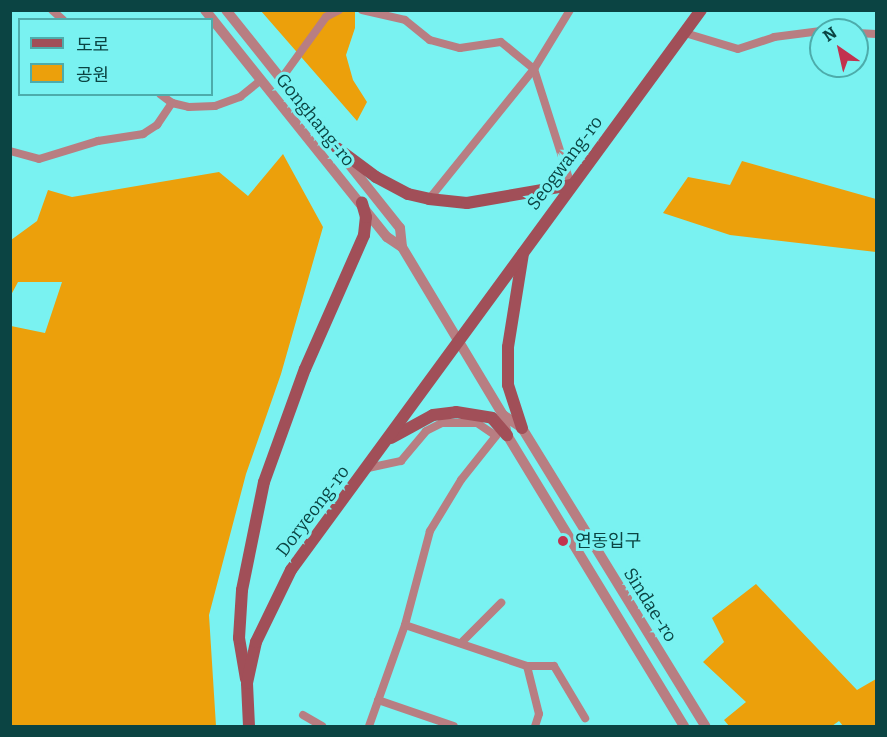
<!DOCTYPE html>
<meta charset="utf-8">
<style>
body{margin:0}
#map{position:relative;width:887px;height:737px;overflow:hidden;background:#79f2f1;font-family:Bitter,"Noto Sans KR",serif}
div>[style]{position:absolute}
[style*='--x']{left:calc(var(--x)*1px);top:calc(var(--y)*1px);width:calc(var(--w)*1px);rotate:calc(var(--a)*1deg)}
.green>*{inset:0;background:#eca00b}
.minor>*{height:8px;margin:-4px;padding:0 4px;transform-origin:4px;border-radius:4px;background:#b87e82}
.tertiary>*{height:10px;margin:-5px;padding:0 5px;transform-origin:5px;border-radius:5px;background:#b87e82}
.secondary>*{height:12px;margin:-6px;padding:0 6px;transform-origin:6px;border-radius:6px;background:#a14f58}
.dots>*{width:16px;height:16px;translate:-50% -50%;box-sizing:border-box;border:3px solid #79f2f1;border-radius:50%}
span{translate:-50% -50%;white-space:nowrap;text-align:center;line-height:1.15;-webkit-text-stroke:6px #79f2f1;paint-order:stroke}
.street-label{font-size:18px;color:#0b4443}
.poi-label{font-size:18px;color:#0b4443}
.left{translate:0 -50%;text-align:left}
.frame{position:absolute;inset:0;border:12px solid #0b4443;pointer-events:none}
.legend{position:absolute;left:18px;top:18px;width:195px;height:78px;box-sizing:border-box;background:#79f2f1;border:2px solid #4dacab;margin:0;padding:8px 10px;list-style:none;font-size:18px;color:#0b4443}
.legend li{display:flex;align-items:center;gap:12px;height:30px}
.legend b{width:30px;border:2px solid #4dacab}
.north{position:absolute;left:809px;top:18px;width:60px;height:60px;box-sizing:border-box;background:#79f2f1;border:2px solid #4dacab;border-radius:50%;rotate:326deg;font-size:16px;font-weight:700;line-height:24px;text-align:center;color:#0b4443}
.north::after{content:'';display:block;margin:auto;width:21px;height:27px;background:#c2324e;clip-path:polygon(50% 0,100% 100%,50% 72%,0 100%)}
</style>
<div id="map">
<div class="green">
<div style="clip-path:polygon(261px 11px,355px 11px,355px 28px,346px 55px,353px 80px,367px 102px,357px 121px)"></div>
<div style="clip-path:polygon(283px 154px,323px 227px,281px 374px,246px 474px,209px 615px,216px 726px,11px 726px,11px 326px,45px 333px,62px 282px,18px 282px,11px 295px,11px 240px,37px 221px,48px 190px,72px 197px,219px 172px,248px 196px)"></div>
<div style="clip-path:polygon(742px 161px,876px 199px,876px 252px,730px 235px,663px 213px,688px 177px,730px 185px)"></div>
<div style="clip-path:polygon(756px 584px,857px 690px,876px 679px,876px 726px,843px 726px,839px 721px,832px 726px,729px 726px,724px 720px,746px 702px,703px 662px,724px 642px,712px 618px)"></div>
</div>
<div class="minor">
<div style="--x:52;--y:10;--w:15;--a:42"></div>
<div style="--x:362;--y:10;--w:44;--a:13.1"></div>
<div style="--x:405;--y:20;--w:32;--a:39"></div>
<div style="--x:430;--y:40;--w:31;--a:15"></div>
<div style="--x:460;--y:48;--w:41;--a:-8.3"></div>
<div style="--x:501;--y:42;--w:43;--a:39.3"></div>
<div style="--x:534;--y:69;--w:167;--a:128.9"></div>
<div style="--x:570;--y:10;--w:69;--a:121.4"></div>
<div style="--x:534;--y:69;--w:122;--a:72.3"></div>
<div style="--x:685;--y:33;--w:55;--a:16.8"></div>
<div style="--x:738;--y:49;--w:38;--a:-18"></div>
<div style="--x:774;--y:37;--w:55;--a:-7.3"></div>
<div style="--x:857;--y:33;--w:19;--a:3"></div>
<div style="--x:281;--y:79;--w:77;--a:-54"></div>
<div style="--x:326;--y:17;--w:15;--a:-28"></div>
<div style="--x:160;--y:94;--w:15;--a:37"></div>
<div style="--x:172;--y:103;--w:17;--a:13"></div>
<div style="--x:189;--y:107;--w:26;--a:-2"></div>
<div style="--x:215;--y:106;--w:27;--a:-20"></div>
<div style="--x:240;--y:97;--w:27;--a:-39"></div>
<div style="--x:10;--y:151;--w:30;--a:15"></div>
<div style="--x:39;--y:159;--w:62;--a:-17"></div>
<div style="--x:98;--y:141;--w:46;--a:-8.8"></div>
<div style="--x:143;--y:134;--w:17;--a:-33"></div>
<div style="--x:157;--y:125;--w:27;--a:-56"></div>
<div style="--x:368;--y:468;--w:34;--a:-12"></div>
<div style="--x:401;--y:461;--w:39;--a:-50"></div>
<div style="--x:426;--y:431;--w:18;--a:-27"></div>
<div style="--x:442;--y:423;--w:35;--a:0"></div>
<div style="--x:477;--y:423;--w:23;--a:34"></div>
<div style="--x:496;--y:436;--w:56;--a:128.5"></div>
<div style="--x:461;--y:480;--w:60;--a:121.3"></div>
<div style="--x:430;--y:531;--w:97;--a:104.9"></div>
<div style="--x:405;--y:625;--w:107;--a:109.6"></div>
<div style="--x:405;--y:625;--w:129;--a:18.6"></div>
<div style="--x:527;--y:666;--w:27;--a:0"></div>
<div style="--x:554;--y:666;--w:61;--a:59.2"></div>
<div style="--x:461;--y:643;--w:57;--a:-45"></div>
<div style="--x:527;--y:666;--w:49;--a:76"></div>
<div style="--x:539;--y:714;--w:13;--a:108"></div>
<div style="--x:378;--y:700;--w:80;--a:18.9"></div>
<div style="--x:303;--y:715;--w:22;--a:30"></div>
</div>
<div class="tertiary">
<div style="--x:205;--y:10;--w:291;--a:51.3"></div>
<div style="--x:387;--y:237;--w:18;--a:34"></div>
<div style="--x:402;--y:247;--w:196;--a:59"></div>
<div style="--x:503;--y:415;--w:20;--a:79"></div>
<div style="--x:507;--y:435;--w:341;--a:58.7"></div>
<div style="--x:226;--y:10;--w:279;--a:51.4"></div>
<div style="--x:400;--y:228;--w:19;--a:84"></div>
<div style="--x:503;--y:415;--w:23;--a:34"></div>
<div style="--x:522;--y:428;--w:350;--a:58.4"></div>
</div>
<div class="secondary">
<div style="--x:337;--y:148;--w:49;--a:36.6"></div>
<div style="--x:376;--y:177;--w:36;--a:28"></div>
<div style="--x:408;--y:194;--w:22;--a:13"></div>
<div style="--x:429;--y:199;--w:38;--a:6"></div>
<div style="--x:467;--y:203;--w:106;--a:-9.8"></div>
<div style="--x:522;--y:428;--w:45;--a:-108"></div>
<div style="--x:508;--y:385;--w:38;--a:-90"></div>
<div style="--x:508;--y:347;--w:95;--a:-80.9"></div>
<div style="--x:391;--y:438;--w:48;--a:-28.7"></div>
<div style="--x:433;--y:415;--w:23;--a:-7"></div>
<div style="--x:456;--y:412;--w:36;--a:9"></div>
<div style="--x:492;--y:418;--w:23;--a:49"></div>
<div style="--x:246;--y:679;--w:42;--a:-99.7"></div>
<div style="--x:239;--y:638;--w:48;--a:-86.4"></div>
<div style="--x:242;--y:590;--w:110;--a:-78.5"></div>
<div style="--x:264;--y:482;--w:120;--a:-70.1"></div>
<div style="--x:305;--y:369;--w:146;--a:-66.2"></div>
<div style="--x:364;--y:235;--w:18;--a:-84"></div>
<div style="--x:366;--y:217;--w:15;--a:-106"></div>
<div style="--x:249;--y:726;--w:43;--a:-92.7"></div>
<div style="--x:247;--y:683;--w:42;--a:-77.6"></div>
<div style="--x:256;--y:642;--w:80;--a:-64.1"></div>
<div style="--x:291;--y:570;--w:694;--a:-53.79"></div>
</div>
<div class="dots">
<div style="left:563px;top:541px;background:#c2324e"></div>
</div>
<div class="street-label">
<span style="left:315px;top:120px;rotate:51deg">Gonghang-ro</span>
<span style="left:565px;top:163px;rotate:-53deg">Seogwang-ro</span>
<span style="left:313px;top:511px;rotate:-53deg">Doryeong-ro</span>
<span style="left:650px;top:605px;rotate:58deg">Sindae-ro</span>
</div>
<div class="poi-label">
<span class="left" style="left:575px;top:541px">연동입구</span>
</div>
<div class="frame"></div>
<ul class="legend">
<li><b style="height:8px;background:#a14f58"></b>도로</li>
<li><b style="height:16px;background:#eca00b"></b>공원</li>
</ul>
<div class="north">N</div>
</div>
